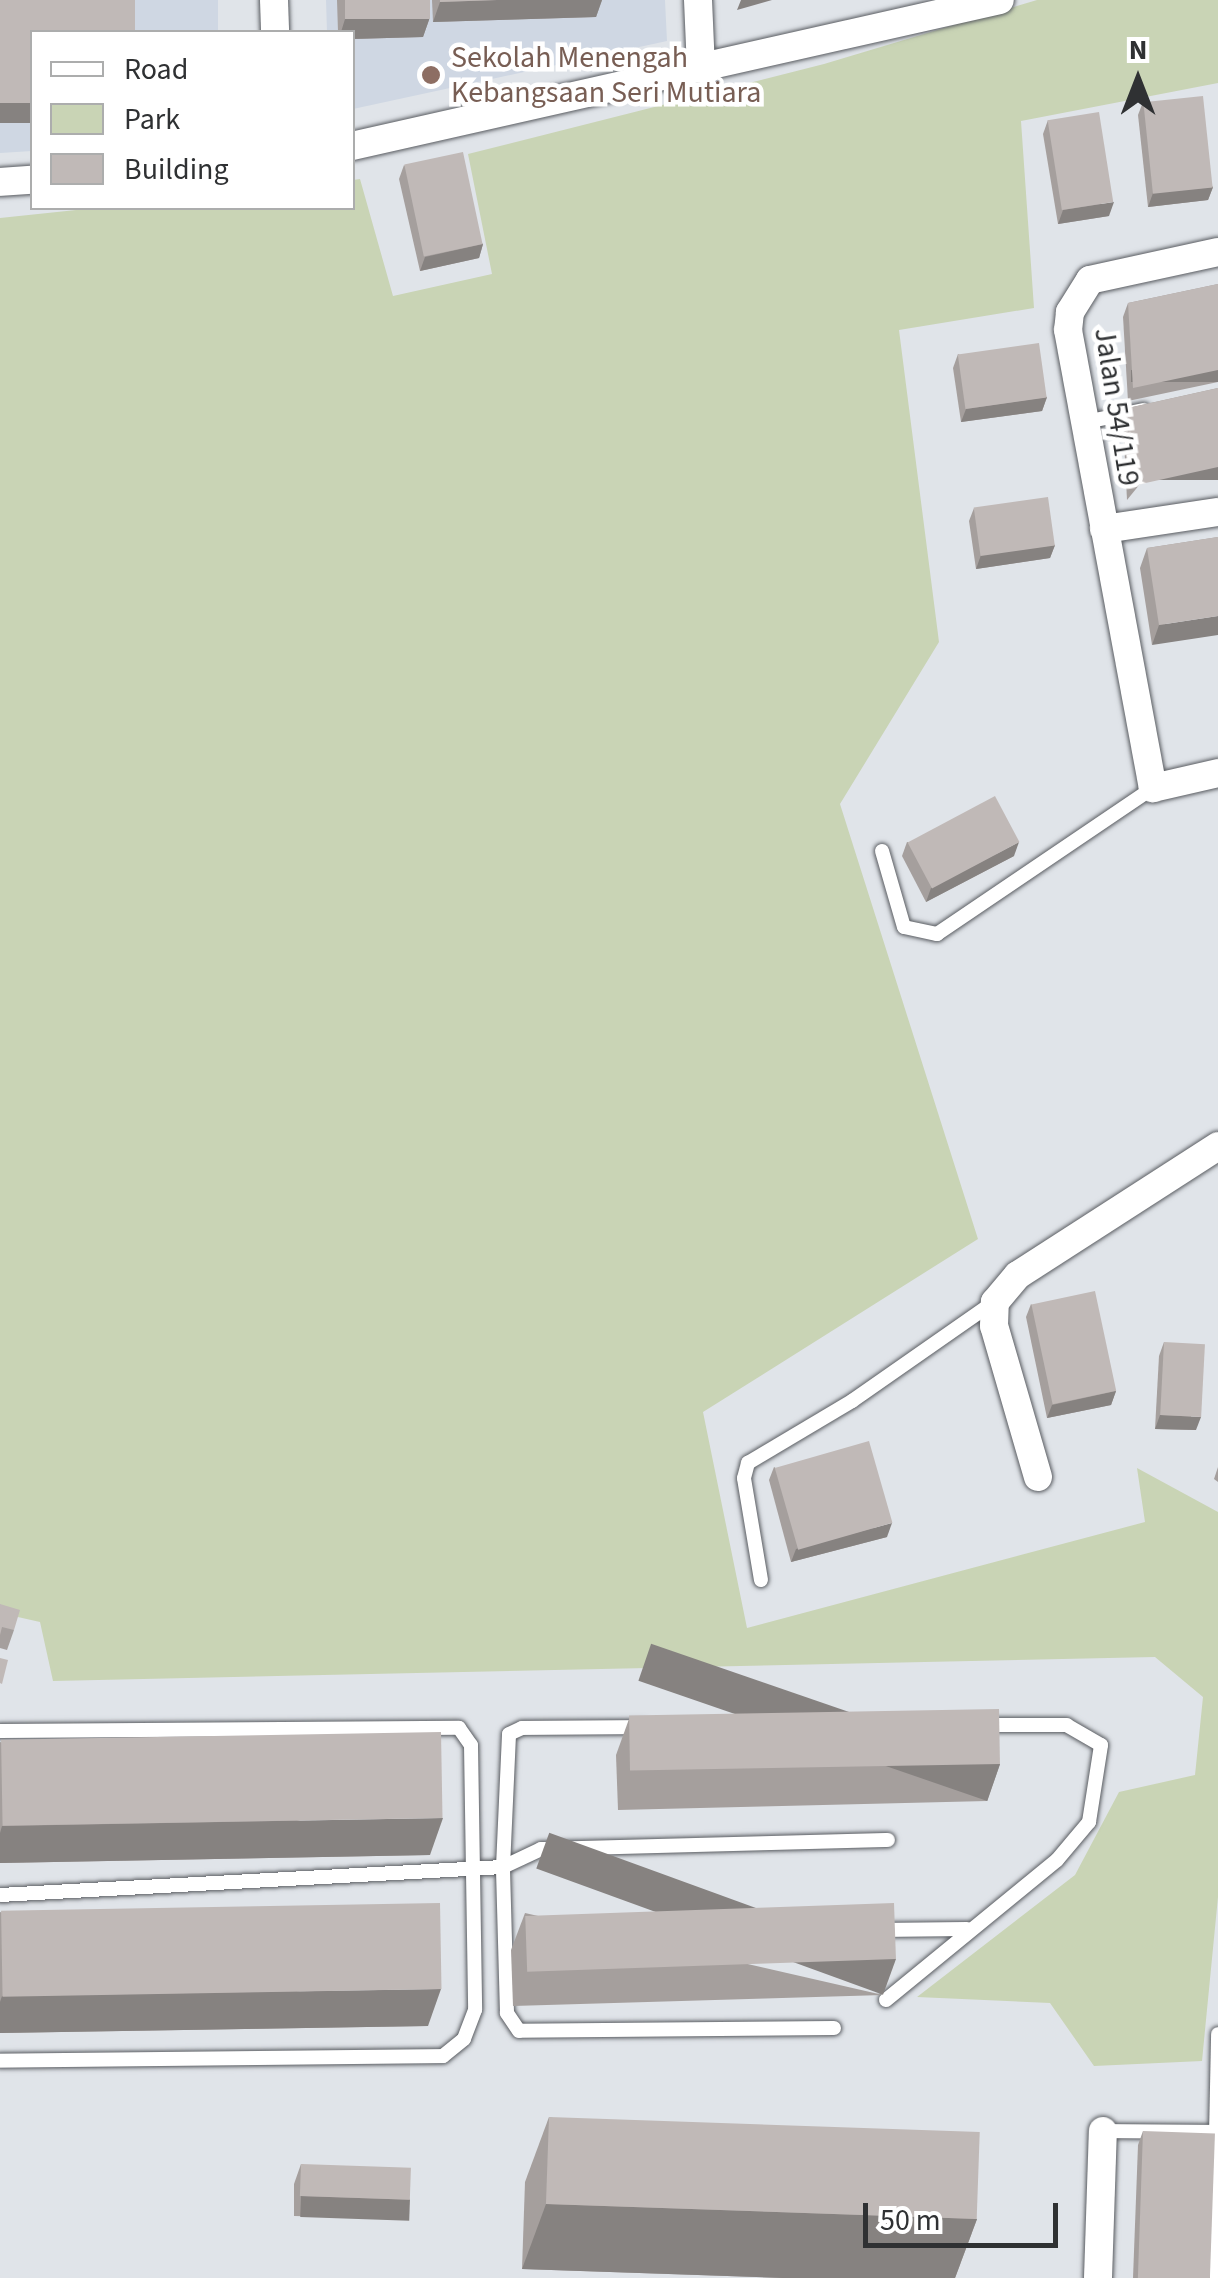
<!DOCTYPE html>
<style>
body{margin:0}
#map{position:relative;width:1218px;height:2278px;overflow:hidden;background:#e0e4e9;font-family:"Source Sans 3",sans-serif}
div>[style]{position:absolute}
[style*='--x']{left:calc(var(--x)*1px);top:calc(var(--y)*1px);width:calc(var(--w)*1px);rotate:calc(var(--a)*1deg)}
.built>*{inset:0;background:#cfd7e3}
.green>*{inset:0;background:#c9d4b5}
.roads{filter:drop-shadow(0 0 2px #595c61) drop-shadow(0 0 2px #595c61)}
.lane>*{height:14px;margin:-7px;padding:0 7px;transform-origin:7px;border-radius:7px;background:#fff}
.street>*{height:28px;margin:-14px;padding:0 14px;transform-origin:14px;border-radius:14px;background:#fff}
.wall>*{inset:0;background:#a59f9d}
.shaded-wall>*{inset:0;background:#868280;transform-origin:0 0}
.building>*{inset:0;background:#c0b9b7;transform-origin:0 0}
.dots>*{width:28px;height:28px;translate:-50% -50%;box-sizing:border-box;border:5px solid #fff;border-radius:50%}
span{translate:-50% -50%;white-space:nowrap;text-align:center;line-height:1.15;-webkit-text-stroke:9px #fff;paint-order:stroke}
.education-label{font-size:30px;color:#785e54}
.left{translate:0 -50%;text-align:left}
.street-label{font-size:30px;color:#2f3133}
.legend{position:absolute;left:30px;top:30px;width:325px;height:180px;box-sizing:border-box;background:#fff;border:2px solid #acadad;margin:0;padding:12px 18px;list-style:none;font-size:30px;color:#2f3133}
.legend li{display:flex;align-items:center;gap:20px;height:50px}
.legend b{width:50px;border:2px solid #acadad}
.north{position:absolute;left:1088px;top:30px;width:100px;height:100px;-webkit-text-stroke:8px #fff;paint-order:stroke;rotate:0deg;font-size:28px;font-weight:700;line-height:40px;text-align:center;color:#2f3133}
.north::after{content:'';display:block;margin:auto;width:35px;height:45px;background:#2f3133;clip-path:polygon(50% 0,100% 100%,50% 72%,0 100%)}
.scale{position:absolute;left:863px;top:2203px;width:195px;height:45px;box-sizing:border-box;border:5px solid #2f3133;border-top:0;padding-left:12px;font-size:30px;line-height:35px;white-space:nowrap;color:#2f3133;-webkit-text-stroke:8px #fff;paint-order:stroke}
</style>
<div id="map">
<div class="built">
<div style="clip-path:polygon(0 0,218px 0,218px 32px,32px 32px,32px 151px,0 153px)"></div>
<div style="clip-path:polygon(326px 0,665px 0,667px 41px,353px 109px,352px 32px,327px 32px)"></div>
</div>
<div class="green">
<div style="clip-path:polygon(1037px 0,1218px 0,1218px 83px,1021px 121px,1034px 308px,899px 330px,939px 642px,840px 804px,978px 1239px,703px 1412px,747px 1628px,1145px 1522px,1137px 1468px,1218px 1512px,1218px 1897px,1202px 2061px,1094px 2066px,1050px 2003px,917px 1997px,1075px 1875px,1119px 1792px,1195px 1775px,1203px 1697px,1155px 1657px,53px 1681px,40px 1622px,0 1613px,0 218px,95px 208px,352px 208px,353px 180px,360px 179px,393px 296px,492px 274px,468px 154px,824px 64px)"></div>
</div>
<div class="roads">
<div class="lane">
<div style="--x:1081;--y:423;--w:64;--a:-11.7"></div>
<div style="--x:882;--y:851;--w:79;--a:73.9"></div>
<div style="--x:904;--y:927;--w:34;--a:12"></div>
<div style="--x:937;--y:934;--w:261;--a:-34.1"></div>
<div style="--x:761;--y:1580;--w:103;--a:-99.5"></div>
<div style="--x:744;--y:1478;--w:16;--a:-75"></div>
<div style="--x:748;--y:1463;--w:121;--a:-30.8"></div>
<div style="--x:852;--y:1401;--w:173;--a:-34.9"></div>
<div style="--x:0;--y:1731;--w:459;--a:-0.4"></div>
<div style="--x:459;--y:1728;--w:21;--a:55"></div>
<div style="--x:471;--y:1745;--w:265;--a:89.1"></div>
<div style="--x:475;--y:2010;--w:31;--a:111"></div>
<div style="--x:464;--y:2039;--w:27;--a:141"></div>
<div style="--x:443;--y:2056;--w:443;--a:179.4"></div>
<div style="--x:0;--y:1895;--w:504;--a:-3.19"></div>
<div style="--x:503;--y:1867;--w:133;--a:-87.4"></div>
<div style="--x:509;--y:1734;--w:14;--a:-25"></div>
<div style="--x:522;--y:1728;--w:121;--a:-0.5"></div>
<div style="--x:878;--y:1930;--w:89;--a:-0.6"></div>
<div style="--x:886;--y:2000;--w:221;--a:-39.3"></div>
<div style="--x:1057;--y:1860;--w:50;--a:-49.9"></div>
<div style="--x:1089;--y:1822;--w:78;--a:-81.1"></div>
<div style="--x:1101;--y:1745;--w:39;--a:-150"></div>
<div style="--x:1067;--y:1725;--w:82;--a:180"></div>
<div style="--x:834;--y:2028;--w:315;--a:179.5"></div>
<div style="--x:519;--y:2031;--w:22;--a:-124"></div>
<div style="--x:507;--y:2013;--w:146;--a:-91.6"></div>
<div style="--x:503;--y:1867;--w:42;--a:-25.3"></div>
<div style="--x:541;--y:1849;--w:347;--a:-1.5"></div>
<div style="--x:1103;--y:2131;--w:115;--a:0.5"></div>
<div style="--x:1213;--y:2278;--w:244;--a:-88.8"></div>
</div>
<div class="street">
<div style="--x:274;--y:0;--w:32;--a:88"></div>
<div style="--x:698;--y:0;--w:69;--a:87.5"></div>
<div style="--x:352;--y:146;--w:664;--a:-12.7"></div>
<div style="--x:0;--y:182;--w:32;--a:-4"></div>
<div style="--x:1218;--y:252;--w:131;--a:167.7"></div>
<div style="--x:1090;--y:280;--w:38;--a:122"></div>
<div style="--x:1070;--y:312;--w:18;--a:96"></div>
<div style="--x:1068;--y:330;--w:466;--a:79.5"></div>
<div style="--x:1153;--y:788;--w:67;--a:-13"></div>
<div style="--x:1104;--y:529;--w:115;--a:-8.5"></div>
<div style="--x:1038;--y:1477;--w:157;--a:-106.2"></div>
<div style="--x:994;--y:1326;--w:24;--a:-88"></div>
<div style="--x:995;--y:1302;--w:35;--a:-50"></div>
<div style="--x:1018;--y:1275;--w:238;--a:-32.8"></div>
<div style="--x:1098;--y:2278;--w:147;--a:-88.1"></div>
</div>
</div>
<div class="wall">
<div style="clip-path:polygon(337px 0,430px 0,430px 17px,423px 37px,352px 39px,352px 32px,338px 32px)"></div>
<div style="clip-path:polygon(432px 0,602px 0,596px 17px,433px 22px)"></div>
<div style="clip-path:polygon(1143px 102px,1213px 187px,1208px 200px,1148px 207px,1138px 115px)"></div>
<div style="clip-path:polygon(1048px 120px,1109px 216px,1058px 224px,1043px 134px)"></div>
<div style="clip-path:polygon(404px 165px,483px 244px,479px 258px,420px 271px,399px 179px)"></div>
<div style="clip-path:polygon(1218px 284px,1218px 382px,1128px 401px,1123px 317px,1128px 303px)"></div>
<div style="clip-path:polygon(958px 354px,1047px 397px,1042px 411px,961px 422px,953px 368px)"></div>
<div style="clip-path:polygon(1218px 388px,1127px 500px,1123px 421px,1128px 408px)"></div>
<div style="clip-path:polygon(974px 508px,1055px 545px,1050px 558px,976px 569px,969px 521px)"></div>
<div style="clip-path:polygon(1218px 537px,1152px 645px,1140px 568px,1147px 548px)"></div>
<div style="clip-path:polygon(907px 842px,1014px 856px,926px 902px,902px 856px)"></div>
<div style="clip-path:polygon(1031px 1304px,1116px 1391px,1111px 1405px,1047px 1418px,1026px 1317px)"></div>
<div style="clip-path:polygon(1164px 1342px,1196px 1430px,1155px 1429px,1159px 1356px)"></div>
<div style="clip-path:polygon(774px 1467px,887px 1537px,791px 1562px,769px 1480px)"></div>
<div style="clip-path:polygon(1218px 1467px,1218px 1482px,1214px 1479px)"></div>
<div style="clip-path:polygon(0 1604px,14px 1630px,7px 1650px,0 1648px)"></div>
<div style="clip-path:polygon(629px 1719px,1000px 1764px,987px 1801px,618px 1810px,616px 1755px)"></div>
<div style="clip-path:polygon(0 1742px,430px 1855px,0 1863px)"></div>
<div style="clip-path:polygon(0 1912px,428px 2026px,0 2033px)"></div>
<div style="clip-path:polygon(525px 1913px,883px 1995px,513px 2006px,511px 1950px)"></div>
<div style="clip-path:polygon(549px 2117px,977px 2219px,955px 2278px,783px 2278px,522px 2269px,525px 2182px)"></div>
<div style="clip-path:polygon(1143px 2131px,1210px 2278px,1133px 2278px,1138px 2145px)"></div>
<div style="clip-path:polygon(301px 2164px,410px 2199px,403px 2219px,294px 2216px,294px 2184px)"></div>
</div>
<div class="shaded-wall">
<div style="clip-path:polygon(497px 0,602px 0,596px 17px,433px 22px,440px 2px)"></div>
<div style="clip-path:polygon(741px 0,772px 0,737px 10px)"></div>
<div style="clip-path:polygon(430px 17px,423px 37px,352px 39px,352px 32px,341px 32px,345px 19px)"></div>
<div style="left:0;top:103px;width:32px;height:20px"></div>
<div style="clip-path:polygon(1213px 187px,1208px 200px,1148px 207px,1153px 193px)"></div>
<div style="clip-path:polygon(1114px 202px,1109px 216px,1058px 224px,1063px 210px)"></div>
<div style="clip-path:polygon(483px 244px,479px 258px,420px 271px,425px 257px)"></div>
<div style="left:1218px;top:370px;width:12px;height:87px;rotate:90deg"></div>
<div style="clip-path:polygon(1047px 397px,1042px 411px,961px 422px,966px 409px)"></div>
<div style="left:1218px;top:467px;width:13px;height:88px;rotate:90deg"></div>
<div style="clip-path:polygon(1055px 545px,1050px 558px,976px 569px,981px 555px)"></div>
<div style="clip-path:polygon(1218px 616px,1218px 635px,1152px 645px,1159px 625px)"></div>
<div style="clip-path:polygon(1019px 842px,1014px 856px,926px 902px,931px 888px)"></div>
<div style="clip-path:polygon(1116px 1391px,1111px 1405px,1047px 1418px,1052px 1405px)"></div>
<div style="clip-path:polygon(1160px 1415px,1201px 1417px,1196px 1430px,1155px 1429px)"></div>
<div style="clip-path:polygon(892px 1523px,887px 1537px,791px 1562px,796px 1549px)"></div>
<div style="left:1000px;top:1764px;width:39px;height:369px;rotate:109deg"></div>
<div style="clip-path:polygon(443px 1818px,430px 1855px,0 1863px,0 1833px,2px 1826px)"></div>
<div style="left:896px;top:1959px;width:38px;height:369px;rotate:110deg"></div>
<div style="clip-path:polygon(441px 1989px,428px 2026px,0 2033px,0 2002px,2px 1996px)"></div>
<div style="left:301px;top:2196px;width:109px;height:21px;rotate:2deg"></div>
<div style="clip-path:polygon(546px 2204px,977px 2219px,955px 2278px,783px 2278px,522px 2269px)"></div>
</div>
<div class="building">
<div style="clip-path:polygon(0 0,135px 0,135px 32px,32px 32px,32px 103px,0 103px)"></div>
<div style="left:345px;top:0;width:85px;height:19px"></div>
<div style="clip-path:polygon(440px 0,497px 0,440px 2px)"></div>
<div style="left:1203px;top:96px;width:92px;height:60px;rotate:84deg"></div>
<div style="left:1099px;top:112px;width:91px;height:52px;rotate:81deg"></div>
<div style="left:463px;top:152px;width:94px;height:60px;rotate:78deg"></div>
<div style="clip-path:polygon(1218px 284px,1218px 370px,1133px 388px,1128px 303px)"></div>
<div style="left:1039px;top:343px;width:55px;height:82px;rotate:82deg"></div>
<div style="clip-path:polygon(1218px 388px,1218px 467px,1132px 486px,1128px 408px)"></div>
<div style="left:1048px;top:497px;width:49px;height:75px;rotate:82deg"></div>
<div style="clip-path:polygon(1218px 537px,1218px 616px,1159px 625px,1147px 548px)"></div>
<div style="left:995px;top:796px;width:52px;height:99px;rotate:62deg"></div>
<div style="left:1095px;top:1291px;width:102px;height:65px;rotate:78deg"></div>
<div style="left:1164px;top:1342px;width:41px;height:73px;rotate:3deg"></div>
<div style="left:869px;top:1441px;width:85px;height:98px;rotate:74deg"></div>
<div style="clip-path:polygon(0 1604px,20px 1610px,14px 1630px,2px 1627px,0 1635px)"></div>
<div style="clip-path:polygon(0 1658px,8px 1660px,2px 1684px,0 1683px)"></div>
<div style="left:999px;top:1709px;width:55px;height:370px;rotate:89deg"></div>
<div style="left:441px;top:1732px;width:86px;height:440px;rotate:89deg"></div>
<div style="left:440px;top:1903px;width:86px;height:439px;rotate:89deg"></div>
<div style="left:894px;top:1903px;width:56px;height:369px;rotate:88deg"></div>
<div style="left:549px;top:2117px;width:431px;height:87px;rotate:2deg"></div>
<div style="left:1143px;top:2131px;width:72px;height:147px;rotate:2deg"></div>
<div style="left:301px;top:2164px;width:110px;height:32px;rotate:2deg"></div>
</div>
<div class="dots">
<div style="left:431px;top:75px;background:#8d6e63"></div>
</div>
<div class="education-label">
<span class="left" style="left:451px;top:75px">Sekolah Menengah<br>Kebangsaan Seri Mutiara</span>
</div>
<div class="street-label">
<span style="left:1116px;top:407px;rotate:81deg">Jalan 54/119</span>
</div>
<ul class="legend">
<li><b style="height:12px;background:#fff"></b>Road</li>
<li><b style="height:28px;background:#c9d4b5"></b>Park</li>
<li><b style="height:28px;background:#c0b9b7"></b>Building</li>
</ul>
<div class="north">N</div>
<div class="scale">50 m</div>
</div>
